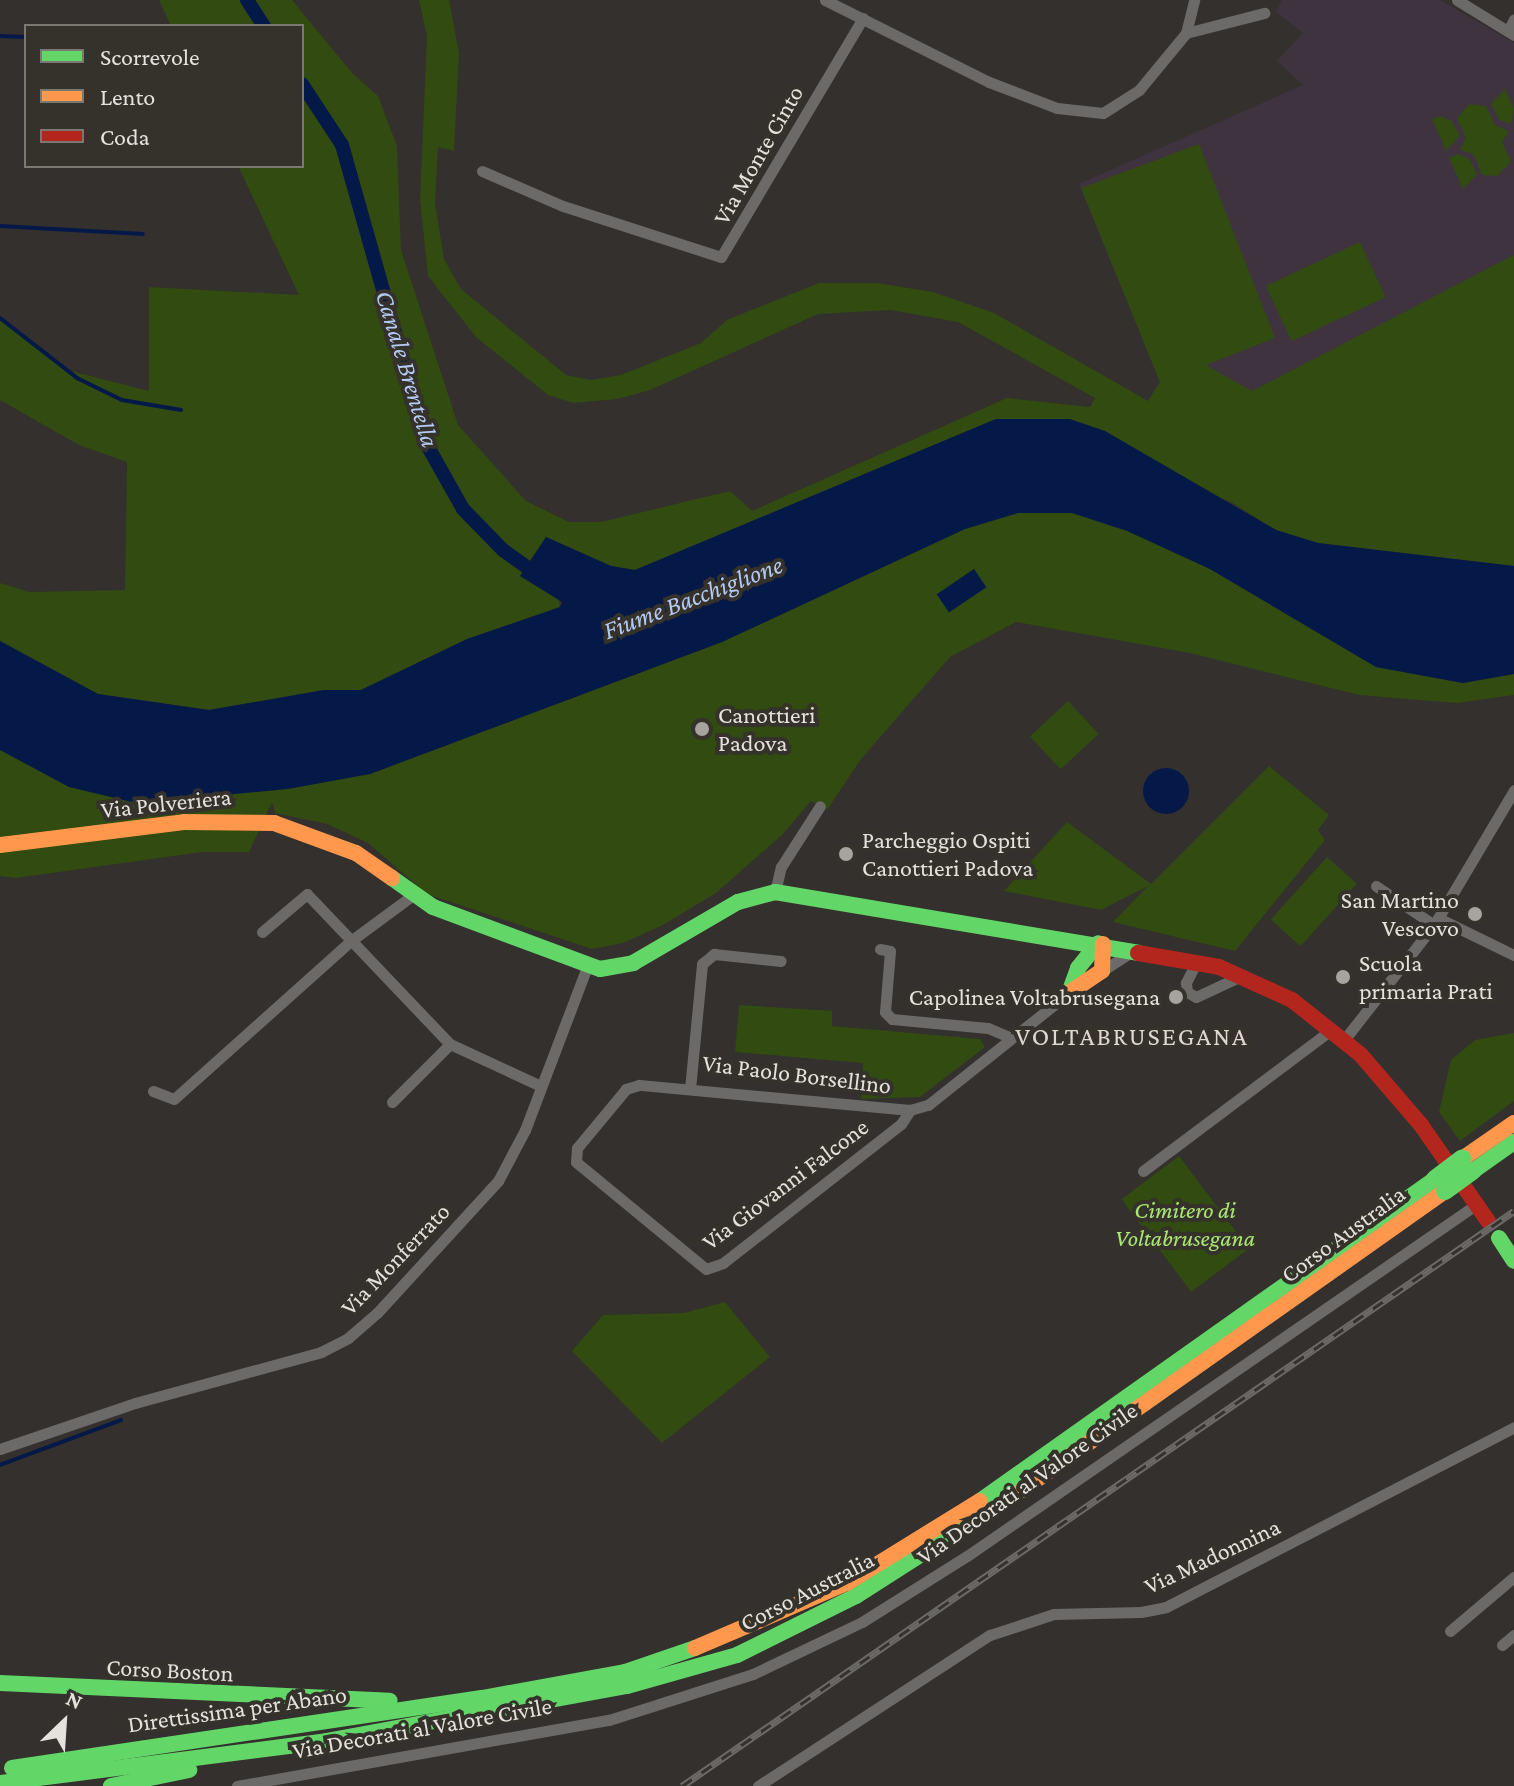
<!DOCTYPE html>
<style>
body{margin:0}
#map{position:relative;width:1514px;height:1786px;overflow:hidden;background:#33302d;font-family:"Crimson Pro",serif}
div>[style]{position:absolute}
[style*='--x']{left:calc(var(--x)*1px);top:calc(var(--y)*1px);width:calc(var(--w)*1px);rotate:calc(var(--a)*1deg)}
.education>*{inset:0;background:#3f3340}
.green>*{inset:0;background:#314b11;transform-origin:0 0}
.water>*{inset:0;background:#051948;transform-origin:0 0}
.round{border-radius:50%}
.stream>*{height:4px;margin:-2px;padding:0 2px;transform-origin:2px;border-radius:2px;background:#051948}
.canal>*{height:14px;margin:-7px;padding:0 7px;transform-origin:7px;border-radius:7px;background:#051948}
.street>*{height:11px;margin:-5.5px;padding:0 5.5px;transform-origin:5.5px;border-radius:5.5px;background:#6c6a69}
.fast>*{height:16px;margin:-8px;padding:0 8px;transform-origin:8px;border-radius:8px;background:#63d668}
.slow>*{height:16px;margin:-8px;padding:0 8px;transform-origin:8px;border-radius:8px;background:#ff974d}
.jam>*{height:16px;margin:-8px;padding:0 8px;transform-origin:8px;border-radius:8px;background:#b3261e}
.rail>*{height:7px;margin-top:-3.5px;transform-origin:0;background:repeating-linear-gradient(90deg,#35312b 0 12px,#6b6a68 0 24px);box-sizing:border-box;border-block:2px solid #6b6a68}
.fast-bridge>*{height:18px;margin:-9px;padding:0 9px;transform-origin:9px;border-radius:9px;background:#63d668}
.dots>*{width:22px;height:22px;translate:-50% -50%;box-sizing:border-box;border:4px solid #35312b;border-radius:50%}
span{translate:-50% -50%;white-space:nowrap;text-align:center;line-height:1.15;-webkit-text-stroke:8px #35312b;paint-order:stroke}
.street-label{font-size:24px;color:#e5e2de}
.poi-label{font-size:24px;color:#e5e2de}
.left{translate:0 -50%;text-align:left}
.right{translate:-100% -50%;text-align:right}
.park-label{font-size:24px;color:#abe774;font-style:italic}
.water-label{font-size:26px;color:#b3caf3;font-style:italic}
.neighbourhood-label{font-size:26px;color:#ded8d0;letter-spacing:2px}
.legend{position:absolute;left:24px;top:24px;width:280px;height:144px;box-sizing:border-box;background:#35312b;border:2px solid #7b7873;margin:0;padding:10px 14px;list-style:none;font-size:24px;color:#e5e2de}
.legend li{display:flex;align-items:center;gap:16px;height:40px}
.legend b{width:40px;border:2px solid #7b7873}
.north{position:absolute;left:24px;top:1682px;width:80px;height:80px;-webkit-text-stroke:6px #35312b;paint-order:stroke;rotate:25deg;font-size:22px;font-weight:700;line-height:32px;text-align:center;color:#e5e2de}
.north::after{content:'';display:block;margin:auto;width:28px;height:36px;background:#e5e2de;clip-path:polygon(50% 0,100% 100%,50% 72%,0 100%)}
</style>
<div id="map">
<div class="education">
<div style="clip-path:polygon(1282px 0,1440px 0,1514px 43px,1514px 300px,1356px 466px,1148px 401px,1160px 382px,1079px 184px,1303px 85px,1277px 61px,1303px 33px,1276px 12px)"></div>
</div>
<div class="green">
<div style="clip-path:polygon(159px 0,292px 0,352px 73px,378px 96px,397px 146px,401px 250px,458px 425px,526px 501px,569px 522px,601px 522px,730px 491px,752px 511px,1007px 398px,1090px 407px,1095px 398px,958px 322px,891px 310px,818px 314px,650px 390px,618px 399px,573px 403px,548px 395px,476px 337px,428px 276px,420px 199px,427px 36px,419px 0,449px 0,459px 53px,454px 151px,438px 147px,435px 203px,444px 259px,461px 289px,566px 375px,591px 380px,621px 375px,701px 343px,727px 320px,819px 283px,877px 283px,933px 292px,994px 313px,1148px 401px,1160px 382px,1081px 188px,1199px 144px,1275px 338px,1206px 365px,1252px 391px,1514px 255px,1514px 566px,1318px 543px,1276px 530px,1231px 502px,996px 419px,635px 570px,611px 566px,546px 537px,560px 607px,467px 639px,361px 690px,324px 690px,209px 710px,98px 694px,0 641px,0 583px,29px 592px,125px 590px,127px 462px,79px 445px,0 400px,0 318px,67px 370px,149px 391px,149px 287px,299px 295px,238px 166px,302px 166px,302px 26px,171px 26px)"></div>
<div style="clip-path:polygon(1505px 89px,1514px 109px,1511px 124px,1499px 120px,1491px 104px)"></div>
<div style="clip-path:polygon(1469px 104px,1486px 106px,1495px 125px,1509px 131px,1502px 142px,1511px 162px,1497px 176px,1482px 175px,1473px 154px,1460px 150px,1466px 138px,1457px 118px)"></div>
<div style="clip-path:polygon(1441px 116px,1452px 121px,1460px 136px,1446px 151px,1432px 119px)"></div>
<div style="clip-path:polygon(1458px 154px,1469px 159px,1477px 174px,1463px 189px,1449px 158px)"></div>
<div style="left:1360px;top:242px;width:61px;height:104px;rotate:65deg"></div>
<div style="clip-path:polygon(1018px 513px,1072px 513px,1127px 530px,1210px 569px,1376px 667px,1462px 683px,1514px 674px,1514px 695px,1457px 703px,1359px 695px,1190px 653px,1016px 622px,950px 657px,861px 759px,827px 810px,811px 801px,782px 835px,716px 893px,663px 925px,623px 943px,592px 949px,427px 894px,368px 843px,327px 824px,275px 813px,272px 802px,249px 852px,202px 852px,16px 878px,0 876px,0 750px,204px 798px,370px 774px,722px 642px,965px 529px)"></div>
<div style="left:1068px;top:701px;width:45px;height:52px;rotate:47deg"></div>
<div style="clip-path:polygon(1269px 766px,1329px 815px,1318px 830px,1325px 840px,1235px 951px,1113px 922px,1148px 886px,1101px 910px,1004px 891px,1067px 822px,1151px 884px)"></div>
<div style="left:1327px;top:857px;width:40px;height:84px;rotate:42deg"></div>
<div style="clip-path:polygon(739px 1005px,832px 1011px,832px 1026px,980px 1039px,985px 1047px,920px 1097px,861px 1099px,863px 1063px,735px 1052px)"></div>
<div style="clip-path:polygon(1514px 1033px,1514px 1101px,1460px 1141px,1439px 1112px,1451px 1060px,1475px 1040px)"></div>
<div style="left:1179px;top:1156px;width:116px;height:72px;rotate:53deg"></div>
<div style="clip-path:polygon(725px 1302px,770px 1357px,662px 1443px,572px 1351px,603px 1315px,684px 1313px)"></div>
</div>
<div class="water">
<div style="clip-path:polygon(996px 419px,1070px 419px,1105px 431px,1276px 530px,1318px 543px,1514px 566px,1514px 674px,1463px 683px,1376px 667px,1210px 569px,1127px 531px,1072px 513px,1018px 513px,965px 529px,722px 642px,370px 774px,288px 789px,136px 803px,69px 787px,0 750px,0 641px,98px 694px,209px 710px,324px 690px,361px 690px,467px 639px,560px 607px,562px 602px,520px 576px,546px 537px,611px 566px,635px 570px)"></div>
<div style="left:974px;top:569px;width:22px;height:45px;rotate:56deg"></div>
<div class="round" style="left:1143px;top:768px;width:46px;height:46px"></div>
</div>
<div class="stream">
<div style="--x:0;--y:36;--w:26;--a:2"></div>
<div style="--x:0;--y:226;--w:143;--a:3.2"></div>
<div style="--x:0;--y:318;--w:98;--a:37.9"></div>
<div style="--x:77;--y:378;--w:50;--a:26.1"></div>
<div style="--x:122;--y:400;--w:60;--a:9.6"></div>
<div style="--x:0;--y:1465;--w:129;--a:-20.4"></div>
</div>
<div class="canal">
<div style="--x:247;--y:0;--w:31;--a:57"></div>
<div style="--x:302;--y:84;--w:73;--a:56.7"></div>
<div style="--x:342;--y:145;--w:312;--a:74.2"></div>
<div style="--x:427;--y:445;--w:73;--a:60.6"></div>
<div style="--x:463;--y:509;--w:57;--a:45.7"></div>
<div style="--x:503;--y:550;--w:48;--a:35.7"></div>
</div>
<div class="street">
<div style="--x:825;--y:0;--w:183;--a:26.6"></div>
<div style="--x:989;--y:82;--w:73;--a:20.9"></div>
<div style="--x:1057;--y:108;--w:46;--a:6.2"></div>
<div style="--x:1103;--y:113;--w:43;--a:-32.6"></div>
<div style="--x:1139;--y:90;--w:74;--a:-50.5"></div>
<div style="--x:1186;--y:33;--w:81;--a:-14.4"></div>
<div style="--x:1457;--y:0;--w:67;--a:31.6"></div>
<div style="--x:1508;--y:31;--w:13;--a:-63"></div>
<div style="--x:1186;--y:33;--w:34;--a:-76"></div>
<div style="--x:482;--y:171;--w:88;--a:23.4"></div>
<div style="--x:563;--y:206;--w:166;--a:17.9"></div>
<div style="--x:721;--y:257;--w:278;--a:-59.3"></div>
<div style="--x:1376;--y:886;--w:70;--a:33.9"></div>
<div style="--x:775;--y:892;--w:26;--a:-77"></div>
<div style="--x:781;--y:867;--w:72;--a:-57.4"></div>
<div style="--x:1438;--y:918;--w:85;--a:26"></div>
<div style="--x:262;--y:932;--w:59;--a:-40.2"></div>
<div style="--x:307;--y:894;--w:207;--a:46.4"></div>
<div style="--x:450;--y:1044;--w:100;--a:24.8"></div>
<div style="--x:880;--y:949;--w:10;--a:11"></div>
<div style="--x:890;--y:951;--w:61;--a:94.7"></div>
<div style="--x:885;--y:1012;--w:10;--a:45"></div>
<div style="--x:892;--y:1019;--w:96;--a:5.4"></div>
<div style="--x:988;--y:1028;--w:25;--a:23"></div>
<div style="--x:1197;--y:961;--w:25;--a:117"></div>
<div style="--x:1186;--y:983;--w:9;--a:84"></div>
<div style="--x:1187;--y:992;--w:10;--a:29"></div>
<div style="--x:1196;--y:997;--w:52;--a:-25.1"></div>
<div style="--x:1102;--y:971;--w:35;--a:-33"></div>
<div style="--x:1344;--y:1040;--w:146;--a:-52"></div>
<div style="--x:1434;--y:925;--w:157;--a:-59.3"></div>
<div style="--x:690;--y:1089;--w:126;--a:-84.5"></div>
<div style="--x:702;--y:964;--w:16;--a:-40"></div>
<div style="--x:714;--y:954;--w:67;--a:6"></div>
<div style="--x:153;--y:1091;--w:22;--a:21"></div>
<div style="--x:174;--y:1099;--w:239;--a:-41.8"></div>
<div style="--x:352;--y:940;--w:76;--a:-36.4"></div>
<div style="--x:392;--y:1102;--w:82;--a:-45"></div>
<div style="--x:910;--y:1110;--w:272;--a:-174.7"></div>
<div style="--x:639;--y:1085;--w:14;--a:163"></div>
<div style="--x:626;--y:1089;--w:77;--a:129.7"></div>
<div style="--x:577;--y:1148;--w:14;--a:94"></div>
<div style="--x:576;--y:1162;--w:168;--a:39.5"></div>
<div style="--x:706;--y:1269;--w:18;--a:-19"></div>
<div style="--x:723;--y:1263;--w:226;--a:-38"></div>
<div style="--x:901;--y:1124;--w:17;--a:-57"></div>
<div style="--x:910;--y:1110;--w:19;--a:-16"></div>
<div style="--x:928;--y:1105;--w:180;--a:-38.5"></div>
<div style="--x:1143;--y:1171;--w:236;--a:-36.9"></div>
<div style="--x:0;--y:1449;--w:143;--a:-18.8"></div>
<div style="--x:135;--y:1403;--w:193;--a:-15.3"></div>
<div style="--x:321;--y:1352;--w:30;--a:-27"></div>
<div style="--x:348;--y:1338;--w:38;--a:-41"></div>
<div style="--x:377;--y:1313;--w:179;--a:-47.5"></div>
<div style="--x:498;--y:1181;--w:58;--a:-62.1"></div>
<div style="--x:525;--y:1130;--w:174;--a:-69.2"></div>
<div style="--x:1450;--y:1631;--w:84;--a:-40.2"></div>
<div style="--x:1502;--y:1645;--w:16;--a:-40"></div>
<div style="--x:237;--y:1786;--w:378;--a:-10.1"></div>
<div style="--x:609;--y:1720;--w:151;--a:-17.7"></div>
<div style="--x:753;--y:1674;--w:121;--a:-25.5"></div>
<div style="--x:862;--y:1622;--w:124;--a:-32.2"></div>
<div style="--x:967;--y:1556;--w:620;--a:-34.61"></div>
<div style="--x:758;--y:1786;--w:277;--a:-33.1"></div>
<div style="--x:990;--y:1635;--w:67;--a:-18.2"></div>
<div style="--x:1054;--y:1614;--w:87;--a:-1.3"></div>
<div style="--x:1141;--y:1612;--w:25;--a:-11"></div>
<div style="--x:1166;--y:1607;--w:392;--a:-27.3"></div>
</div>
<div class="fast">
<div style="--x:392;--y:878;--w:50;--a:35.3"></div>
<div style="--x:433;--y:907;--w:178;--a:20.4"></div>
<div style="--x:600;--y:969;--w:34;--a:-10"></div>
<div style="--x:633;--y:963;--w:121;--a:-30.2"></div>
<div style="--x:738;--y:902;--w:38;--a:-15"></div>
<div style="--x:775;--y:892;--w:368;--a:9.5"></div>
<div style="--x:1069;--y:993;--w:27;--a:-70"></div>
<div style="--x:1078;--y:968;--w:32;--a:-51"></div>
<div style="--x:1473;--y:1171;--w:50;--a:-35.3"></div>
<div style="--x:1499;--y:1238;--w:27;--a:57"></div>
<div style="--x:980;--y:1501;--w:557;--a:-35.29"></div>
<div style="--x:0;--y:1683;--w:390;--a:2.6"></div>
<div style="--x:12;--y:1768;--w:475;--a:-8.5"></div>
<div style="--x:482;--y:1698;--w:145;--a:-10.3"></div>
<div style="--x:625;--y:1672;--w:74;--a:-18.9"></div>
<div style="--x:0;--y:1783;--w:329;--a:-7.3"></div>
<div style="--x:326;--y:1741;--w:306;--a:-10.4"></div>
<div style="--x:627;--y:1686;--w:114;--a:-15.7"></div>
<div style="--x:737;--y:1655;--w:133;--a:-26.4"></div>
<div style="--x:856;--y:1596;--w:197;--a:-32.6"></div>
<div style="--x:111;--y:1786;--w:80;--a:-11.6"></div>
</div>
<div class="slow">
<div style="--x:0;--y:845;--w:185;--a:-7.1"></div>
<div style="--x:184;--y:822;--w:90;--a:0.6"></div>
<div style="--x:274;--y:823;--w:87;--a:20.1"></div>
<div style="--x:356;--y:853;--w:44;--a:34.8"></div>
<div style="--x:1069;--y:993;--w:40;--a:-34"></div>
<div style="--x:1102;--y:971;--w:27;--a:-88"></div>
<div style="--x:1462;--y:1159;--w:63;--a:-34.7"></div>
<div style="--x:1022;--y:1490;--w:518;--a:-35.25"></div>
<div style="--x:695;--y:1648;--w:165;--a:-23.2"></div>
<div style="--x:847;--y:1583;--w:156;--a:-31.7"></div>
</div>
<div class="jam">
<div style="--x:1138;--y:953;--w:82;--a:9.8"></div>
<div style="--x:1219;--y:967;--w:80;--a:24.3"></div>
<div style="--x:1292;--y:1000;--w:87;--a:38.5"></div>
<div style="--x:1360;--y:1054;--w:94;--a:49.3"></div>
<div style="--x:1421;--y:1125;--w:117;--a:55.1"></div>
</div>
<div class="rail">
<div style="--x:682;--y:1786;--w:1011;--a:-34.65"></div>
</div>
<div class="fast-bridge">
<div style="--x:1435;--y:1179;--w:34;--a:-37"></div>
<div style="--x:1445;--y:1191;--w:34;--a:-36"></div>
</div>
<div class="dots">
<div style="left:702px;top:729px;background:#a7a4a0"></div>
<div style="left:846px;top:854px;background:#a7a4a0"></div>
<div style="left:1475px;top:914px;background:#a7a4a0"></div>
<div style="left:1343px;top:977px;background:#a7a4a0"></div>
<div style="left:1176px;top:997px;background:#a7a4a0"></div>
</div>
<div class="street-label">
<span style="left:758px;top:155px;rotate:-60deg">Via Monte Cinto</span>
<span style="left:166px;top:803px;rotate:-6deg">Via Polveriera</span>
<span style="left:797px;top:1074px;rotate:7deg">Via Paolo Borsellino</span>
<span style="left:785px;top:1184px;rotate:-37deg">Via Giovanni Falcone</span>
<span style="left:1343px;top:1234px;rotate:-36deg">Corso Australia</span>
<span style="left:395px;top:1259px;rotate:-46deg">Via Monferrato</span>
<span style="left:1027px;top:1483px;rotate:-35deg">Via Decorati al Valore Civile</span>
<span style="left:1212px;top:1556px;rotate:-25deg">Via Madonnina</span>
<span style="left:807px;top:1591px;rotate:-27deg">Corso Australia</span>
<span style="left:170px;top:1670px;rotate:3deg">Corso Boston</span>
<span style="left:237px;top:1709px;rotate:-8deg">Direttissima per Abano</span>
<span style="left:422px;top:1728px;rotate:-10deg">Via Decorati al Valore Civile</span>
</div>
<div class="poi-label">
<span class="left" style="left:718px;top:729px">Canottieri<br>Padova</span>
<span class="left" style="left:862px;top:854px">Parcheggio Ospiti<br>Canottieri Padova</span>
<span class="right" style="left:1459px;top:914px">San Martino<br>Vescovo</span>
<span class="left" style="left:1359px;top:977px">Scuola<br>primaria Prati</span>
<span class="right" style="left:1160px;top:997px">Capolinea Voltabrusegana</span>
</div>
<div class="park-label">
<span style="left:1185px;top:1224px">Cimitero di<br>Voltabrusegana</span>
</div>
<div class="water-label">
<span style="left:407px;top:369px;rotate:73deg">Canale Brentella</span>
<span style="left:693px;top:598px;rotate:-21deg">Fiume Bacchiglione</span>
</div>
<div class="neighbourhood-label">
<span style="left:1132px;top:1037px">VOLTABRUSEGANA</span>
</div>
<ul class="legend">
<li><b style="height:10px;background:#63d668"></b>Scorrevole</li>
<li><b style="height:10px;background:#ff974d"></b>Lento</li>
<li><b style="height:10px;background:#b3261e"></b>Coda</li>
</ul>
<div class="north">N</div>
</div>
